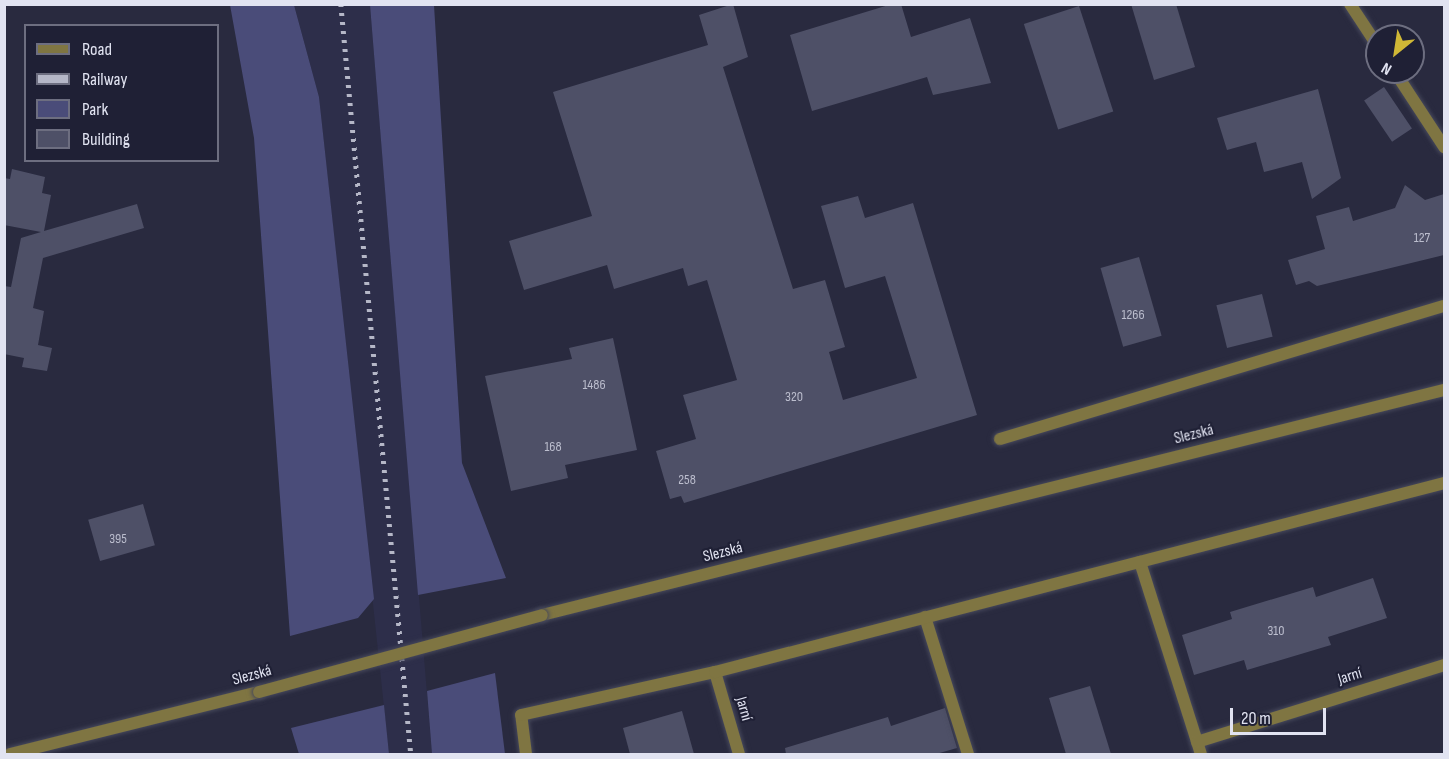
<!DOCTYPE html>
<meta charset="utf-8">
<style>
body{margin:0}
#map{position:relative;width:1449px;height:759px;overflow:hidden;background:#292a3f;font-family:"Sofia Sans Condensed",sans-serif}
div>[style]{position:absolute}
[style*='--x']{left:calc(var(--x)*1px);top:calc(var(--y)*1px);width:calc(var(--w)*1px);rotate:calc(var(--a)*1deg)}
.built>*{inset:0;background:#2d2e4a}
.green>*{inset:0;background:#4a4c79}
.building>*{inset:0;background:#4e5067;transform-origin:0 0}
.roads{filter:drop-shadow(0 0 2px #46485b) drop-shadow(0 0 2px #46485b)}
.minor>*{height:12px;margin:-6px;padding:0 6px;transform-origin:6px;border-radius:6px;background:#7f7542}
.tertiary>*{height:12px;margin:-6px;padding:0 6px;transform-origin:6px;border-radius:6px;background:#7f7542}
.rail>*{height:4.5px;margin-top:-2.25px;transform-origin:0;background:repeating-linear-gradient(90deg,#b5b7c7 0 3px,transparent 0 9px)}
.bridges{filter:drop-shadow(0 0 2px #46485b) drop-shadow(0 0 2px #46485b)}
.tertiary-bridge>*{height:12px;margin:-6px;padding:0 6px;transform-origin:6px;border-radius:6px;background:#7f7542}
span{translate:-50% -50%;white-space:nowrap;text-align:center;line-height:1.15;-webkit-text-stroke:4.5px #1f2035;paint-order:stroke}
.number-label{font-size:14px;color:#bcbece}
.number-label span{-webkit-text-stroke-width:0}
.street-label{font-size:16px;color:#e1e3f1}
.frame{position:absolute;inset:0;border:6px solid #e1e3f1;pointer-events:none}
.legend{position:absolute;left:24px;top:24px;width:195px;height:138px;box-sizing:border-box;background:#1f2035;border:2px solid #6d6e80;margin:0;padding:8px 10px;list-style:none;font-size:18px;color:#e1e3f1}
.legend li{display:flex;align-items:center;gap:12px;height:30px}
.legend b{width:30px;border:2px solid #6d6e80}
.north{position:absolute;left:1365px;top:24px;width:60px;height:60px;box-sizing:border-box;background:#1f2035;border:2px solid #6d6e80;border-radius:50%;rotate:210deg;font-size:16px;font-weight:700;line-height:24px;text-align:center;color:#e1e3f1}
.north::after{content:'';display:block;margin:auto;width:21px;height:27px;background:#d0b836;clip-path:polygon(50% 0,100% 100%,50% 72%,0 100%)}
.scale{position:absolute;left:1230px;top:708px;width:96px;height:27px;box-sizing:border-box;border:3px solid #e1e3f1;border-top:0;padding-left:8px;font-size:18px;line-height:21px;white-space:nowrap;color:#e1e3f1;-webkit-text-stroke:4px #1f2035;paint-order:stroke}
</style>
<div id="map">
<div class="built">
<div style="clip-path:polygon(294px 5px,370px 5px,432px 754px,389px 754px,319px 97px)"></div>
</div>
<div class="green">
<div style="clip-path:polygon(230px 5px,294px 5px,319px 97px,374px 599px,358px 618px,290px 636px,254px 138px)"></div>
<div style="clip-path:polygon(370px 5px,434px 5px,462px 463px,506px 578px,418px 595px)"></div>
<div style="clip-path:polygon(495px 673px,505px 754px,432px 754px,427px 691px)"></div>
<div style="clip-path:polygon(384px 705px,389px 754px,299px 754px,291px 728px)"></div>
</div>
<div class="building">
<div style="clip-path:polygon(733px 4px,748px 57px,723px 67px,793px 289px,825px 280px,845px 347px,829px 352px,843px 400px,917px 378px,885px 276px,845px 288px,821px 206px,858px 196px,865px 218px,913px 203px,977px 415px,684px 503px,681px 496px,670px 499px,656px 451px,696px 439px,683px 395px,737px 380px,707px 280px,688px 286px,683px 268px,614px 289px,607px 265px,524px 290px,509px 241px,592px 216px,553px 92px,708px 45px,699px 15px)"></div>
<div style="clip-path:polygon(892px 4px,901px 4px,911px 37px,970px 18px,991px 83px,933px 95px,927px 77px,812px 111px,790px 35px)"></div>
<div style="clip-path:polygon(1131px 4px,1176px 4px,1195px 67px,1154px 80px)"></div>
<div style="left:1079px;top:6px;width:111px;height:58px;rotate:72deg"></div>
<div style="left:1384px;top:87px;width:50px;height:24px;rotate:56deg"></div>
<div style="clip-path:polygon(1318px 89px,1341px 178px,1312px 199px,1302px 162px,1264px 172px,1256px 142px,1227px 150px,1217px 118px)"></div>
<div style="clip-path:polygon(12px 169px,45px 177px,42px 193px,51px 195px,44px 231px,137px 204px,144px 228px,43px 258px,33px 308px,44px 311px,38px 345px,52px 348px,47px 371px,22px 367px,24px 358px,4px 354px,4px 286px,11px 287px,21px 238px,41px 232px,4px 225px,4px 178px,10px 179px)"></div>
<div style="clip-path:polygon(1405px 185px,1425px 200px,1444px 194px,1444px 255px,1317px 286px,1309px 281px,1296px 285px,1288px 260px,1325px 249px,1316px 216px,1349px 207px,1353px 221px,1395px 208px)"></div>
<div style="left:1139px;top:257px;width:82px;height:40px;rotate:74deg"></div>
<div style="left:1262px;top:294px;width:44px;height:47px;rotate:76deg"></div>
<div style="clip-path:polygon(613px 338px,637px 450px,565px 465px,568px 478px,511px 491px,485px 376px,572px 359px,569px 348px)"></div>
<div style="left:143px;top:504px;width:43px;height:57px;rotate:74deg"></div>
<div style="clip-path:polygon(1373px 578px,1387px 618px,1328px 637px,1331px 645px,1247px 670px,1244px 660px,1194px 675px,1182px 635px,1232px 619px,1230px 612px,1313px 587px,1316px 597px)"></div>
<div style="clip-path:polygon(1090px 686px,1111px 754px,1066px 754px,1049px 698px)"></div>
<div style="clip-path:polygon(945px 708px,957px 748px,936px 754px,786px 754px,785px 748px,888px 717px,891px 726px)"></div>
<div style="clip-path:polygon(682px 711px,694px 754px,630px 754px,623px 728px)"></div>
</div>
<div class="roads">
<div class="minor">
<div style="--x:1350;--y:4;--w:49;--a:56.6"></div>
<div style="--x:1395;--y:72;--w:90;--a:56.8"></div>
<div style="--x:1000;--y:439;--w:463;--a:-16.7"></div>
<div style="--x:1140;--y:562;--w:201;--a:72.4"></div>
<div style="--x:925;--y:617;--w:144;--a:72.6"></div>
<div style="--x:715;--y:672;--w:85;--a:73.7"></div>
<div style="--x:1197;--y:742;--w:259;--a:-17.3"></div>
<div style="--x:526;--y:754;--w:39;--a:-97"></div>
<div style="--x:521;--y:715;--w:199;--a:-12.5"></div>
<div style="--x:715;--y:672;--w:753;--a:-14.53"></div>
</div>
<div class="tertiary">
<div style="--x:542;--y:615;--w:930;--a:-14.01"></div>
<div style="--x:10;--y:754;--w:257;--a:-14"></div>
</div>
</div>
<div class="rail">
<div style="--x:341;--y:4;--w:753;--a:84.67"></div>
</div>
<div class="bridges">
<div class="tertiary-bridge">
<div style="--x:259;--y:692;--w:293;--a:-15.2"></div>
</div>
</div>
<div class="number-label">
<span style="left:1422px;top:238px">127</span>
<span style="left:1133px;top:315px">1266</span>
<span style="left:594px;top:385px">1486</span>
<span style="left:794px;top:397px">320</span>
<span style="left:553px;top:447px">168</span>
<span style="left:687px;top:480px">258</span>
<span style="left:118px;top:539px">395</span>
<span style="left:1276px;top:631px">310</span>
</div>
<div class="street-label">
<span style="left:1194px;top:435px;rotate:-14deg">Slezská</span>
<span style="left:723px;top:553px;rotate:-14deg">Slezská</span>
<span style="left:252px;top:676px;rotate:-15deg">Slezská</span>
<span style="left:1350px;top:677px;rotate:-17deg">Jarní</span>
<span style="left:743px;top:709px;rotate:74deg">Jarní</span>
</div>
<div class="frame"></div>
<ul class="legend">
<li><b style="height:8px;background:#7f7542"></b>Road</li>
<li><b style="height:8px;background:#b5b7c7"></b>Railway</li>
<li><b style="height:16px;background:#4a4c79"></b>Park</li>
<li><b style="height:16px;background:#4e5067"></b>Building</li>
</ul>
<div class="north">N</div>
<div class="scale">20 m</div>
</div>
